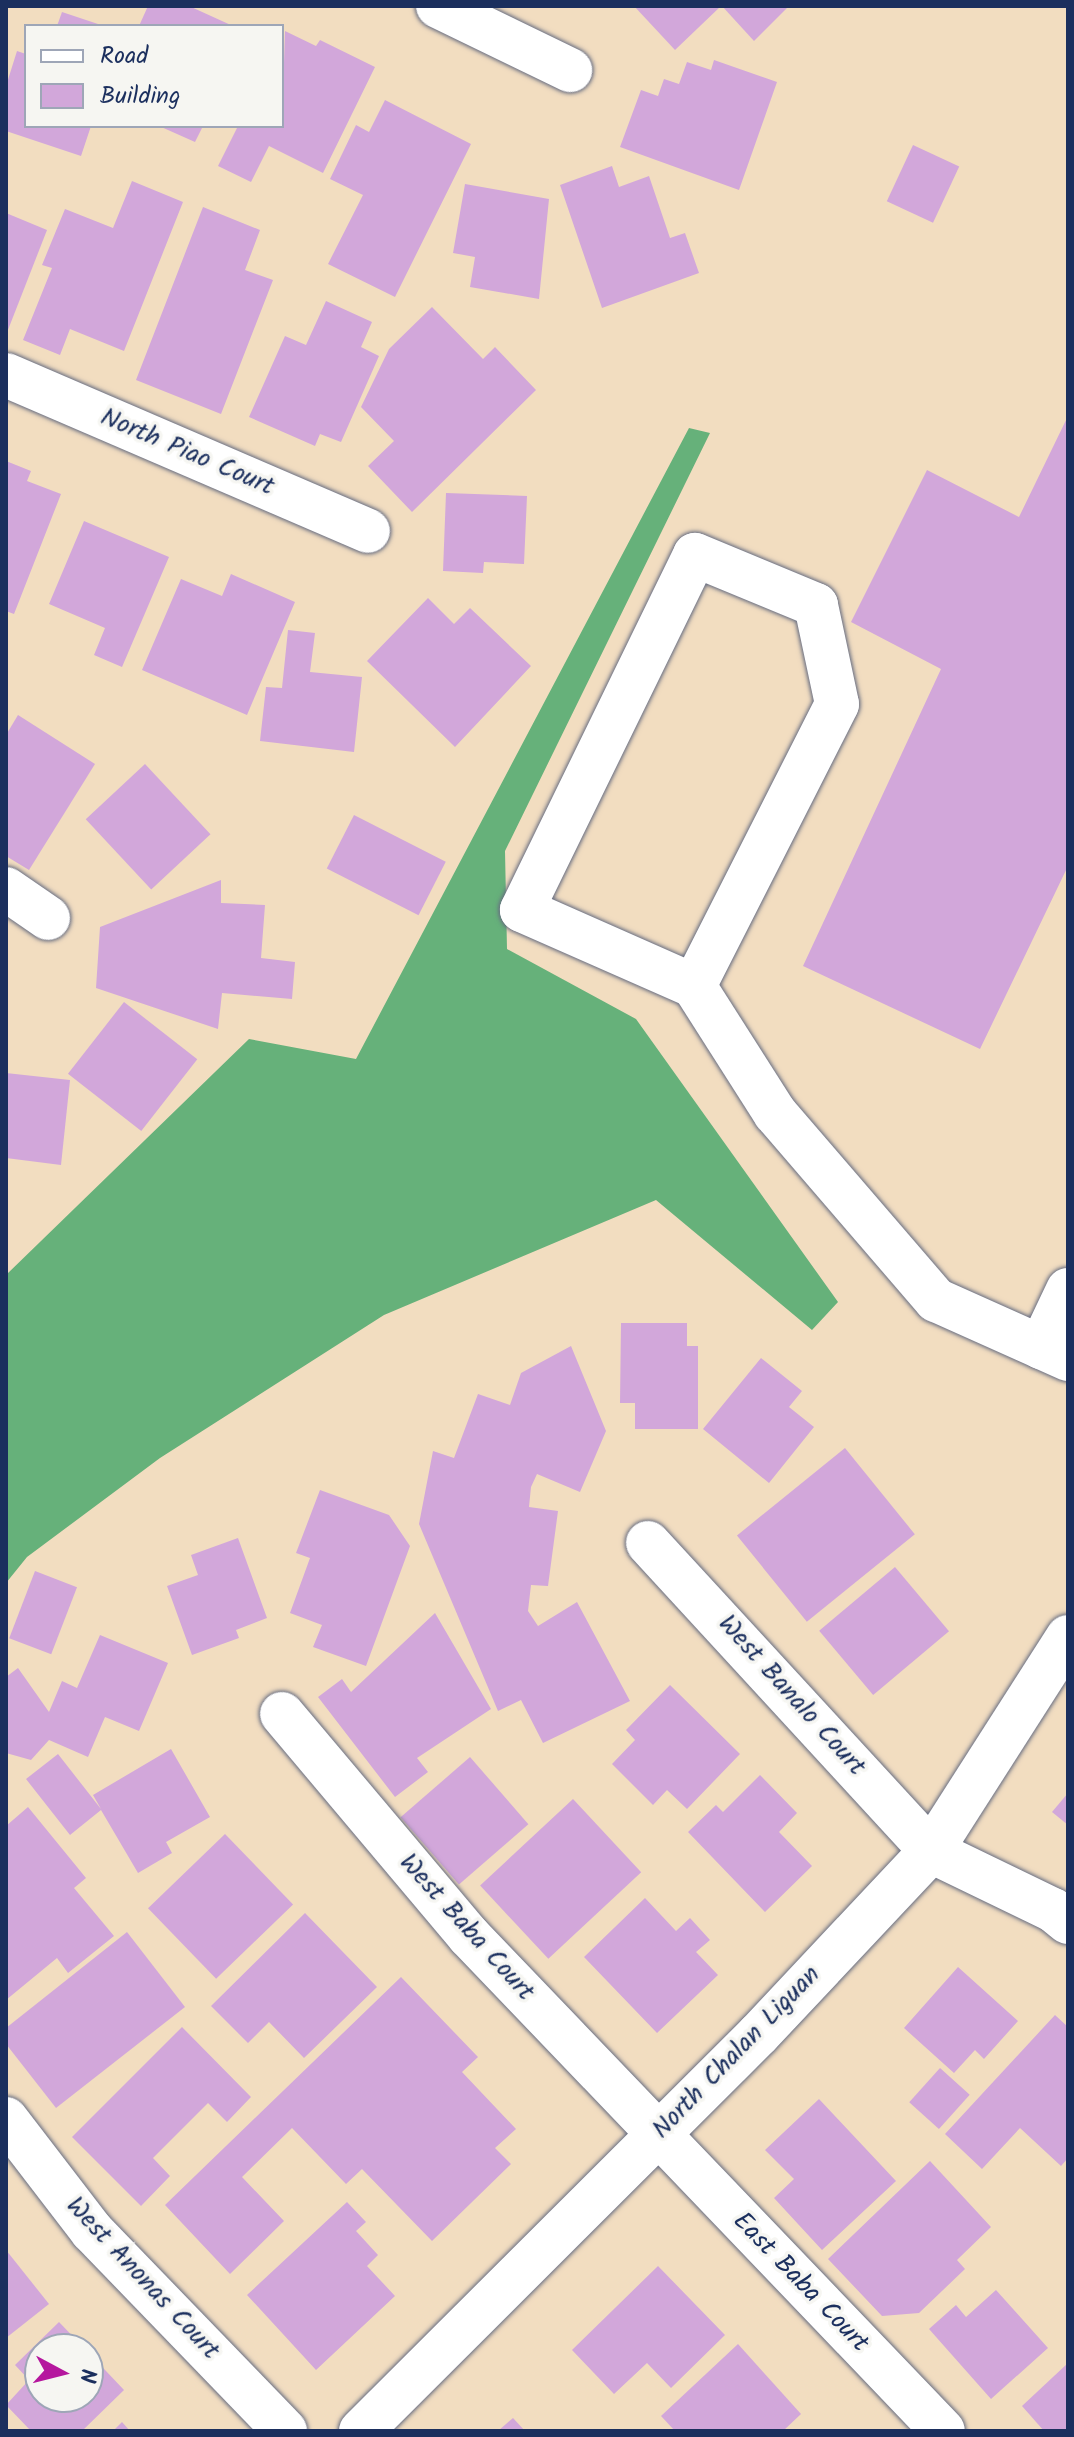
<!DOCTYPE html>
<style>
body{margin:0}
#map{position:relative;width:1074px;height:2437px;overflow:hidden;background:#f2ddc0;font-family:Kalam,sans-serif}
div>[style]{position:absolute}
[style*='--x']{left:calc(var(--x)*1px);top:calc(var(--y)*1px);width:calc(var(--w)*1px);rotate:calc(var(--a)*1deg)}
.forest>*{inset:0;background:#66b17a}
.building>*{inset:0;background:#d2a7da;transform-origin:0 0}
.roads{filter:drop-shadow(0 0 2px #666c80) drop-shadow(0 0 2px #666c80)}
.minor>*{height:44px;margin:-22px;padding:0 22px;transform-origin:22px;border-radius:22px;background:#fff}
span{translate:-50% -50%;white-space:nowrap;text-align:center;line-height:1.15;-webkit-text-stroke:7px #f6f6f2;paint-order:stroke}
.street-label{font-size:26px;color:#1b2f5e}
.frame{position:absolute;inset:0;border:8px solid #1b2f5e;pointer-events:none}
.legend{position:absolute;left:24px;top:24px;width:260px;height:104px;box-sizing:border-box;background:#f6f6f2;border:2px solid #9ea6b7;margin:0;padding:10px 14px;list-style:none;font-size:24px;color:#1b2f5e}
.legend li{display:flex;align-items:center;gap:16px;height:40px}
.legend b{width:40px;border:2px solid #9ea6b7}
.north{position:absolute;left:24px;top:2333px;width:80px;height:80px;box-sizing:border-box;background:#f6f6f2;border:2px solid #9ea6b7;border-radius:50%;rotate:97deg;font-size:22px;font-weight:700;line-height:32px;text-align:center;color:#1b2f5e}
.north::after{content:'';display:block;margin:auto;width:28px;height:36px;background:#b5179e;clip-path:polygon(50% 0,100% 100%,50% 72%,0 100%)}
</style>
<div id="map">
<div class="forest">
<div style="clip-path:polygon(689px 428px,710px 433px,505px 851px,507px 949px,636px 1019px,838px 1302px,812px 1330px,656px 1200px,384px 1315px,160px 1458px,27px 1557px,6px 1583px,6px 1275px,249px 1039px,356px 1059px)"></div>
</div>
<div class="building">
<div style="clip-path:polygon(148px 6px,189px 6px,233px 26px,139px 26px)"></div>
<div style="clip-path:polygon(634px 6px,721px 6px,675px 50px)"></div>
<div style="clip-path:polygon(722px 6px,787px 6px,788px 7px,754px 41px)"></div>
<div style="clip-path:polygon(62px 12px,101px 25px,101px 26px,57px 26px)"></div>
<div style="clip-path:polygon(285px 31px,316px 46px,320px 40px,375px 67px,323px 173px,269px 146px,251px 182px,218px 166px,238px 126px,282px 126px)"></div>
<div style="clip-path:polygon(17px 51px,26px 54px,26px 126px,91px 126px,81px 156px,6px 131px,6px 86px)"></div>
<div style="clip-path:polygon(714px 60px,777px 82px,739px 190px,620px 147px,641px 90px,658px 96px,664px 79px,679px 84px,687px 62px,711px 70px)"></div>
<div style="clip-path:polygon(385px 100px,471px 144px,395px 297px,328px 264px,363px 195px,330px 179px,356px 125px,369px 132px)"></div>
<div style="clip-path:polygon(159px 126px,203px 126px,195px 142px)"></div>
<div style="left:913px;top:145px;width:51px;height:62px;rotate:25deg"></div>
<div style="clip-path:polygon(612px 166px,619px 187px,649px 176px,670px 238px,685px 233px,699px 273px,602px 308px,560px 185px)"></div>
<div style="clip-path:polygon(132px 181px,183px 202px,124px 351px,70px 329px,60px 355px,23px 340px,52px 268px,42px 265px,65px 209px,113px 228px)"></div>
<div style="clip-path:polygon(465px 184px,549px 199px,539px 299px,470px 287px,475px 257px,453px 253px)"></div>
<div style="clip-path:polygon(203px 207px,260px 230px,245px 270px,273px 280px,221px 414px,136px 380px)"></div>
<div style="clip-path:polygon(6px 213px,47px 230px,6px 335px)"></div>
<div style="clip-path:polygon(326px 301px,372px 322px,361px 347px,379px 356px,341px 442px,320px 434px,315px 446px,249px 417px,285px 336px,306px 345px)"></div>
<div style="clip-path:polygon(432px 307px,483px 359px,495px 347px,536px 390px,412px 512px,368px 466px,394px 441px,361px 407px,389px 349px)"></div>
<div style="clip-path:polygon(1068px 416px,1068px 866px,980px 1049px,803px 966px,941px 669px,851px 622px,927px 470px,1019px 517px)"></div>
<div style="clip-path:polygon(6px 461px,31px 471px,27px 481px,61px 494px,14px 614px,6px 611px)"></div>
<div style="clip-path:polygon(446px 493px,527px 496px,524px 564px,484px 562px,483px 573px,443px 571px)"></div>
<div style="clip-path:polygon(84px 521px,169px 557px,122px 667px,94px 655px,105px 628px,49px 604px)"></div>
<div style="clip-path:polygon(231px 574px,295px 602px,247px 715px,142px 670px,181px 579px,222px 596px)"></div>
<div style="clip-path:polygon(428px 598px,454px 624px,470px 608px,531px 666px,455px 747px,367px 661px)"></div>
<div style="clip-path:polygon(288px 630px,315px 633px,310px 672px,362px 677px,354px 752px,260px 741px,266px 687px,282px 688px)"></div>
<div style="clip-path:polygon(18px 715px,95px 764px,29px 870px,6px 856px,6px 735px)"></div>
<div style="left:145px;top:764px;width:96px;height:81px;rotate:47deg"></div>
<div style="left:354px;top:815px;width:103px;height:60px;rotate:27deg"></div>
<div style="clip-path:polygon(221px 880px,221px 903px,265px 905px,261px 958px,295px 962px,292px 999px,222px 993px,218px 1029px,96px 988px,100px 927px)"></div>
<div style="left:124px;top:1002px;width:93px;height:91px;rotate:38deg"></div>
<div style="clip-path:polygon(6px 1073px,70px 1080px,61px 1165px,6px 1158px)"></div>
<div style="clip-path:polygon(621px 1323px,687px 1323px,687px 1346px,698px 1346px,698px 1429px,635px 1429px,635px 1403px,620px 1403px)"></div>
<div style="clip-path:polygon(571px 1346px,606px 1431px,580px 1492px,537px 1474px,531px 1487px,529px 1507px,558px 1511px,548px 1586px,531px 1585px,528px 1611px,538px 1626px,577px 1602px,630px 1701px,543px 1743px,521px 1700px,498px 1711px,419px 1524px,433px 1451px,454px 1458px,478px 1394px,510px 1405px,521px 1373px)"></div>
<div style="clip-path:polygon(761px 1358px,802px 1391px,789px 1407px,814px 1427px,769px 1483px,703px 1429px)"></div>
<div style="left:845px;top:1448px;width:111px;height:139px;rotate:51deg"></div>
<div style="clip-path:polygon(320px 1490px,389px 1515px,410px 1546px,366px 1666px,313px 1647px,322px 1625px,290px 1613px,310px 1558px,296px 1553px)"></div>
<div style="clip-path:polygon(238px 1538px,267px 1618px,236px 1630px,239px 1638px,192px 1655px,167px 1586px,198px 1575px,191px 1555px)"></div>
<div style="left:895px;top:1567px;width:84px;height:99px;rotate:50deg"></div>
<div style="left:35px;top:1571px;width:45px;height:72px;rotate:21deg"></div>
<div style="clip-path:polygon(435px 1613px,491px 1709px,417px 1758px,428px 1772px,395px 1797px,318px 1697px,342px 1679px,351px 1692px)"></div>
<div style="clip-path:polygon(100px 1635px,168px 1663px,139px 1731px,105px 1717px,88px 1757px,49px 1740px,31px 1760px,6px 1753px,6px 1677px,18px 1668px,49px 1712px,62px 1681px,77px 1688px)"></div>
<div style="clip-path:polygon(670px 1685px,740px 1754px,687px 1809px,667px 1790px,653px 1805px,612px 1764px,635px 1740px,626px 1730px)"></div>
<div style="clip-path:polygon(171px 1749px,210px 1817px,166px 1842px,172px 1853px,138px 1873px,101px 1810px,70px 1835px,26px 1779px,58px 1754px,101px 1809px,93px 1795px)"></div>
<div style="left:470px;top:1757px;width:89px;height:92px;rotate:49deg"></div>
<div style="clip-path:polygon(760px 1775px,797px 1813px,779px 1832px,812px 1866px,765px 1912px,688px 1832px,716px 1805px,723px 1812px)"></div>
<div style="clip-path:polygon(1068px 1793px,1068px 1825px,1052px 1812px)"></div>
<div style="left:573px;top:1799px;width:100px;height:127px;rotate:47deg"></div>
<div style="clip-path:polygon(28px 1807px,86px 1878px,74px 1888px,114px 1936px,68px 1973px,57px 1958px,6px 2000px,6px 1826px)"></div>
<div style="left:225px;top:1834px;width:98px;height:107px;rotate:46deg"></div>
<div style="clip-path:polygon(645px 1898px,676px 1931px,690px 1918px,710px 1940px,696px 1952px,718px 1975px,657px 2033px,584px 1957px)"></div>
<div style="clip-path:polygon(305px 1913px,377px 1987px,304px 2058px,269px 2022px,248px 2043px,211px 2006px)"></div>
<div style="clip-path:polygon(127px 1932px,185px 2007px,56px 2108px,6px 2044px,6px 2028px)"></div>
<div style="clip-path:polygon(958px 1967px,1018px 2021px,984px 2059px,975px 2050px,954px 2073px,904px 2028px)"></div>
<div style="clip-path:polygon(401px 1977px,478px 2057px,462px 2072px,516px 2129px,495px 2148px,511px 2164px,432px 2241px,362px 2169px,346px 2184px,292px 2128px,242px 2177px,284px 2221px,230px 2274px,165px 2205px)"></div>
<div style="clip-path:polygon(1055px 2015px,1068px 2027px,1068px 2158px,1061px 2166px,1020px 2128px,982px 2169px,945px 2134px)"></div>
<div style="clip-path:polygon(182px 2027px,251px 2097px,227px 2122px,208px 2103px,153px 2158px,170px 2176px,141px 2206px,72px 2137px)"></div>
<div style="left:940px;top:2068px;width:40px;height:46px;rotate:42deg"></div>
<div style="clip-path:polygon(819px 2099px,896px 2181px,822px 2250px,774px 2198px,794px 2179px,765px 2150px)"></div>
<div style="clip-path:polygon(930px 2161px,991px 2227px,957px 2260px,965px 2269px,919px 2313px,882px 2316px,828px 2259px)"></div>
<div style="clip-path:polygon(347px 2202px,366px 2222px,356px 2231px,378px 2255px,367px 2266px,395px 2296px,316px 2370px,247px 2295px)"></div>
<div style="clip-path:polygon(6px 2250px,49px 2304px,6px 2338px)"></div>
<div style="clip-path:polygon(658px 2266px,725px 2335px,671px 2388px,647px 2363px,614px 2394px,572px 2350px)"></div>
<div style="clip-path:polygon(996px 2290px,1048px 2348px,991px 2399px,929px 2329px,956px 2305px,966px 2317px)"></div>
<div style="clip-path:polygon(59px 2322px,85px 2349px,40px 2349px,40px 2397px,88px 2397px,88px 2352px,124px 2390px,82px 2431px,31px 2431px,6px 2405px,29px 2380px,15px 2365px)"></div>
<div style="clip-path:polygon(738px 2344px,801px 2414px,783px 2431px,675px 2431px,661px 2416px)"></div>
<div style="clip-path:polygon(1068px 2363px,1068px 2431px,1044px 2431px,1022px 2406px)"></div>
<div style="clip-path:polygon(513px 2418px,525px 2431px,498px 2431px)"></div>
<div style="clip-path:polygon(122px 2422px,130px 2431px,113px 2431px)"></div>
</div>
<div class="roads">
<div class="minor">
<div style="--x:438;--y:6;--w:147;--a:25.9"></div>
<div style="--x:6;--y:375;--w:394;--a:23.3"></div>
<div style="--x:6;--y:889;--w:51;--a:34.6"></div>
<div style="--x:694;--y:986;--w:316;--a:-63.1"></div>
<div style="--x:837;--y:704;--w:101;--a:-102"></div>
<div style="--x:816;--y:605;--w:131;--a:-157.5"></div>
<div style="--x:695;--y:555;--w:395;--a:116"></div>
<div style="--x:522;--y:910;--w:188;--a:23.8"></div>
<div style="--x:694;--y:986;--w:151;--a:57.5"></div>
<div style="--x:775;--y:1113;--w:247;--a:49.3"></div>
<div style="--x:936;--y:1300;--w:145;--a:24.1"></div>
<div style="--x:1041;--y:1347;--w:63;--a:-64.7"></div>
<div style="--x:648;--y:1543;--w:418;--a:47.4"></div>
<div style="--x:931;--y:1851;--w:136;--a:25.8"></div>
<div style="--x:1053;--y:1910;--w:19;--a:39"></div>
<div style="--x:282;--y:1714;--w:290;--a:49.9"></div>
<div style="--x:469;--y:1936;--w:685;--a:46.24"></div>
<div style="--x:6;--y:2119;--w:141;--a:52.5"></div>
<div style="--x:92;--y:2231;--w:278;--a:46"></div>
<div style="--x:361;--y:2431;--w:561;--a:-44.93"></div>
<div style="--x:758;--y:2035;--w:253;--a:-46.8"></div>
<div style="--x:931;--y:1851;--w:254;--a:-57.4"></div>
</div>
</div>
<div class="street-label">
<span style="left:187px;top:453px;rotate:23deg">North Piao Court</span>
<span style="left:791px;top:1696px;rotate:48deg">West Banalo Court</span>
<span style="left:466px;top:1928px;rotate:48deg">West Baba Court</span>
<span style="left:737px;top:2053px;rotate:-46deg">North Chalan Liguan</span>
<span style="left:142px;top:2279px;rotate:47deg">West Anonas Court</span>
<span style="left:800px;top:2283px;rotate:46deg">East Baba Court</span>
</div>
<div class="frame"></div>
<ul class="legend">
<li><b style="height:10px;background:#fff"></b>Road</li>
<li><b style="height:22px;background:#d2a7da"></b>Building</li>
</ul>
<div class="north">N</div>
</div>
